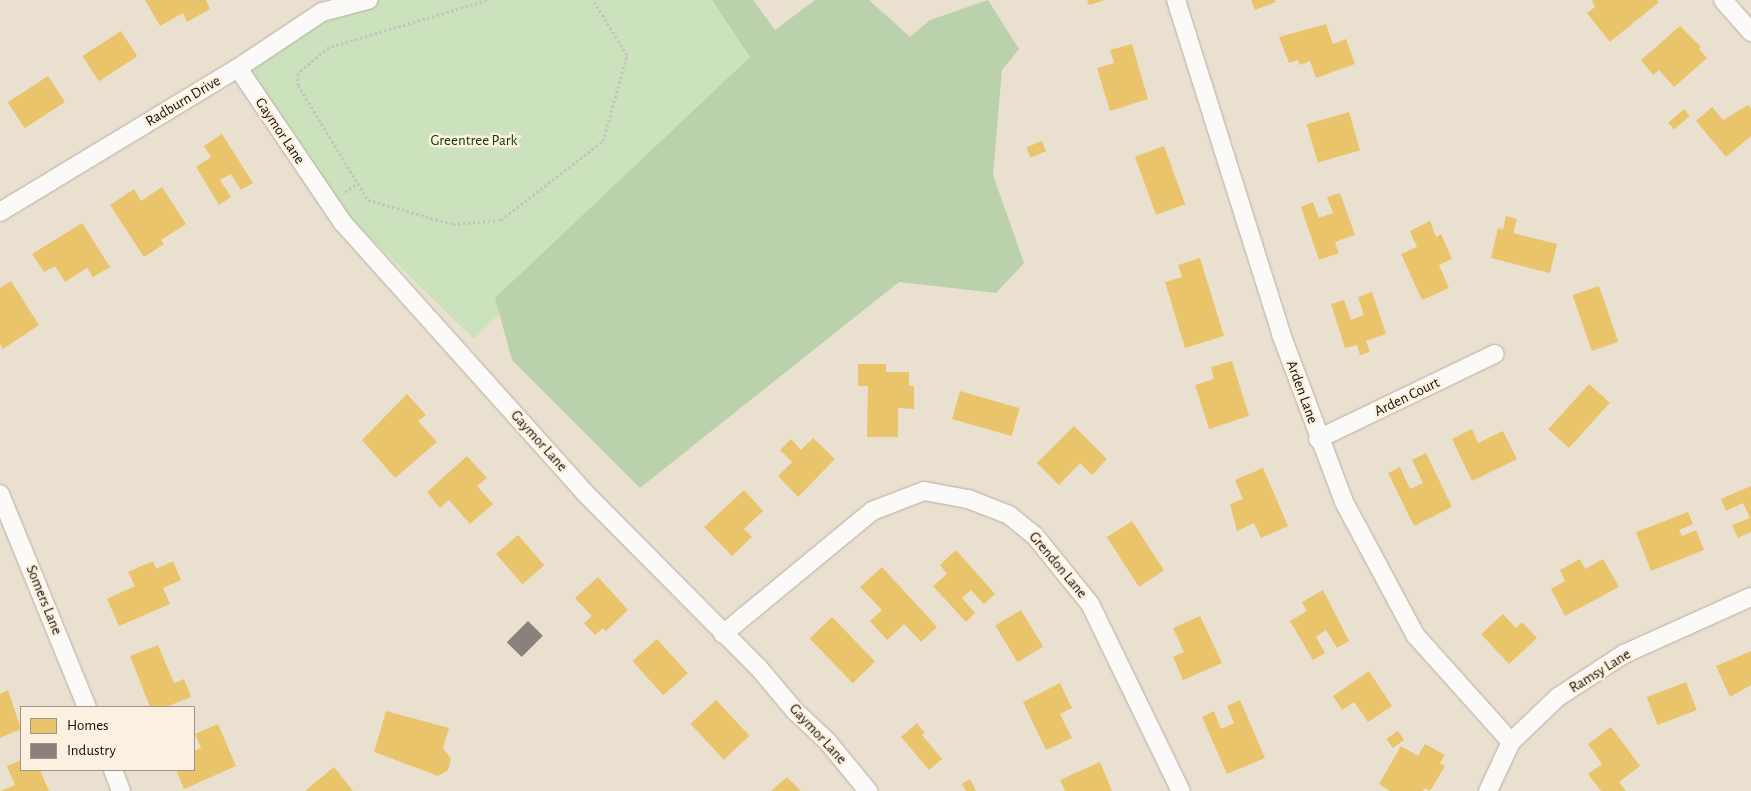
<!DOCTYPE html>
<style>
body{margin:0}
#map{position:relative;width:1751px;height:791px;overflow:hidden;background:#eae0d0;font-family:"Alegreya Sans",sans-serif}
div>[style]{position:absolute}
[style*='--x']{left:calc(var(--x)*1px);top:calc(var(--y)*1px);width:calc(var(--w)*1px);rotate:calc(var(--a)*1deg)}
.green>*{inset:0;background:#cce2bc}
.forest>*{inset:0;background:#bbd1ab}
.homes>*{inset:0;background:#e9c46a;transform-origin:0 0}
.industry>*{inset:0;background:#8a817c;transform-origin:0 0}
.path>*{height:3px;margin-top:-1.5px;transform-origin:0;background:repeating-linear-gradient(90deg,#c7c4bf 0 2.5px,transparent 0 5px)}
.roads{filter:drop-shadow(0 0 1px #b7aea2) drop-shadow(0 0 1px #b7aea2)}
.minor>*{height:18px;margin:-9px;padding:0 9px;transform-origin:9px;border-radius:9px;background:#fcfaf8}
span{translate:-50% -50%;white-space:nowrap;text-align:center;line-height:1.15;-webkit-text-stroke:5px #fcf1e0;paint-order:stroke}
.street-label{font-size:15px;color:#140e05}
.park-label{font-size:15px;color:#0f4008}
.legend{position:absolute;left:20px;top:706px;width:175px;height:65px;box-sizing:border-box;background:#fcf1e0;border:1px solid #9f9688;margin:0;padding:6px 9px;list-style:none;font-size:15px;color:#140e05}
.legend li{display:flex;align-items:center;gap:10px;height:25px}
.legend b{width:25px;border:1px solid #9f9688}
</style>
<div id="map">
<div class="green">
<div style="clip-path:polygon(368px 0,746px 0,772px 43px,474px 339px,353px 221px,249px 69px,322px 12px)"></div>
</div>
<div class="forest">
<div style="clip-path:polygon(712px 0,753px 0,775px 30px,815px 0,869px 0,910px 37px,930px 20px,988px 0,1019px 49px,1002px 70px,993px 175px,1024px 263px,996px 293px,899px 282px,640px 488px,512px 360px,495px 298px,750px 57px)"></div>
</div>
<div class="homes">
<div style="clip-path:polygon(145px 0,206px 0,210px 9px,187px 22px,183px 13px,160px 26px)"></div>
<div style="clip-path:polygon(1087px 0,1105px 0,1089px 5px)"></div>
<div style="clip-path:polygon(1251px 0,1275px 0,1276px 2px,1255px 10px)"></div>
<div style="clip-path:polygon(1592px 0,1657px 0,1659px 2px,1610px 42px,1587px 13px,1595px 7px)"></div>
<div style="clip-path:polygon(1326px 24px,1333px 44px,1346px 39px,1355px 64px,1316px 78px,1310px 61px,1300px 65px,1298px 60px,1289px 63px,1279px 37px)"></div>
<div style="clip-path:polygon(1680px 26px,1701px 47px,1699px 49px,1707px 58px,1674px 87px,1659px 70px,1653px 75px,1641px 60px)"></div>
<div style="left:121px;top:31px;width:30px;height:46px;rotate:57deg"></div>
<div style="clip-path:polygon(1132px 44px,1148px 99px,1110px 111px,1097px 68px,1114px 63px,1110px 50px)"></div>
<div style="left:48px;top:76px;width:31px;height:48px;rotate:57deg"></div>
<div style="clip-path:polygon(1748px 105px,1751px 109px,1751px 136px,1726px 157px,1696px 121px,1712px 107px,1723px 120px)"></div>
<div style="left:1684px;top:109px;width:9px;height:21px;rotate:49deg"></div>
<div style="left:1349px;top:112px;width:40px;height:44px;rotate:74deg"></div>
<div style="clip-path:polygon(222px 134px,253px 183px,241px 190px,231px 174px,220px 180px,231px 197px,219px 205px,196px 167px,211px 157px,204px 146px)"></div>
<div style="left:1042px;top:141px;width:11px;height:17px;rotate:68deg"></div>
<div style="left:1164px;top:146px;width:62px;height:31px;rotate:70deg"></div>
<div style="clip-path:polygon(162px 187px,186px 224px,161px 240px,164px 244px,144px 257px,110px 205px,134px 189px,141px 201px)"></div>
<div style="clip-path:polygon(1340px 193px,1355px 235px,1335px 242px,1339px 253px,1319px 260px,1301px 207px,1313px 202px,1319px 218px,1333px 213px,1327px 197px)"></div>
<div style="clip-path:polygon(1506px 216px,1517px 219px,1513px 233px,1557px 244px,1550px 273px,1491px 258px,1498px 228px,1503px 230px)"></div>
<div style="clip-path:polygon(1430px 221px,1436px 237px,1441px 234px,1452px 259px,1439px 265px,1449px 288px,1422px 300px,1401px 254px,1417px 247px,1410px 231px)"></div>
<div style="clip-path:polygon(82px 223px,110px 267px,93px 277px,87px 268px,65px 282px,55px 266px,44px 272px,32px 254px)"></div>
<div style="clip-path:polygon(1200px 258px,1224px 336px,1185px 348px,1165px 282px,1182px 277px,1178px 265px)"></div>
<div style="clip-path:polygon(11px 281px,39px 325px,3px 349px,0 344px,0 288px)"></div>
<div style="left:1599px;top:286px;width:59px;height:28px;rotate:71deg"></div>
<div style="clip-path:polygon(1372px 292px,1386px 334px,1366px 341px,1370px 352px,1360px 355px,1357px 345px,1345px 348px,1331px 304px,1344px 300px,1351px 320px,1364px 315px,1358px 297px)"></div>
<div style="clip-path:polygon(1232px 361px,1249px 416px,1209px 429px,1195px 385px,1214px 379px,1211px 367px)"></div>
<div style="clip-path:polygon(858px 364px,886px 364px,886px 372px,909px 372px,909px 386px,914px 386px,914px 409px,898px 408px,898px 437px,867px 437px,868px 386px,858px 386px)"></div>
<div style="left:1589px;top:384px;width:28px;height:61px;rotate:42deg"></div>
<div style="left:960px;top:391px;width:62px;height:29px;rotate:16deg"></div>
<div style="clip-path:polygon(407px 394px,426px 415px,418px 421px,437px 442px,395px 478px,362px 440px)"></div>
<div style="clip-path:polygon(1074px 426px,1107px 459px,1092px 475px,1080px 463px,1059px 485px,1037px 463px)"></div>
<div style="clip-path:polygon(1472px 429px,1478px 443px,1503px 431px,1517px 459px,1472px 481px,1452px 439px)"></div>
<div style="clip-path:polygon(813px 438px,835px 459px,798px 497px,778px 476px,792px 462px,780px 450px,791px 439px,801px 450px)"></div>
<div style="clip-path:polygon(1426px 453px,1452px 507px,1414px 526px,1388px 473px,1400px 467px,1410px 489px,1423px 483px,1412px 460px)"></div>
<div style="clip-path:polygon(467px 456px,487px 478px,477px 486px,493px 504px,470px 524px,449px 500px,440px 508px,427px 492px)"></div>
<div style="clip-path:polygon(1263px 468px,1288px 526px,1261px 538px,1254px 523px,1237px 531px,1230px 504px,1243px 499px,1235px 480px)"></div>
<div style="clip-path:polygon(1751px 486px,1751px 532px,1738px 538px,1732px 525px,1750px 518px,1743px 503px,1726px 511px,1721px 499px)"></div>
<div style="clip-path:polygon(744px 490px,763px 511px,744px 529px,752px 537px,732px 556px,704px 527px)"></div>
<div style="clip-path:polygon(1688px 512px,1693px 524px,1679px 530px,1682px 536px,1696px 530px,1704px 550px,1651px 571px,1636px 532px)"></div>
<div style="left:1132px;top:521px;width:59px;height:30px;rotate:57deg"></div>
<div style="left:518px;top:535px;width:40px;height:29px;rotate:49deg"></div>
<div style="clip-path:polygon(956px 550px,995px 594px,984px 604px,971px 590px,962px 598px,975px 613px,966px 622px,933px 586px,947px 574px,940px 565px)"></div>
<div style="clip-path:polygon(1580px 559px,1585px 569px,1603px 559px,1619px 587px,1565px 616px,1551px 589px,1565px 581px,1560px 570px)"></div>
<div style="clip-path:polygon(153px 561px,156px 569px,173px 561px,181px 580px,163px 588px,170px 604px,119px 626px,107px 599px,135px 586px,128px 572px)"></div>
<div style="clip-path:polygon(882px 567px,937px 627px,921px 642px,904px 624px,887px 640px,870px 621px,882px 610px,860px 587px)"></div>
<div style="clip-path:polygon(598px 577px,628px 610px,606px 631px,603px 628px,595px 635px,584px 623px,592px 616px,575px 598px)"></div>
<div style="clip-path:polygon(1323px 590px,1349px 641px,1337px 648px,1326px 630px,1316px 637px,1325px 653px,1313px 660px,1290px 621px,1307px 611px,1302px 602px)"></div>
<div style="left:1021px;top:610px;width:43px;height:30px;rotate:59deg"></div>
<div style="clip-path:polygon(1503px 614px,1516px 628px,1522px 622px,1537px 638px,1509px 664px,1481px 634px)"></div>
<div style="clip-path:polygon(1200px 616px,1222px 663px,1183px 680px,1173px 657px,1184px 652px,1173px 628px)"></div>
<div style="left:832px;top:617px;width:62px;height:31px;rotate:46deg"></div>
<div style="left:657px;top:639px;width:46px;height:33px;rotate:48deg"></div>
<div style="clip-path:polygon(158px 645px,174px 683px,184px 679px,191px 697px,166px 707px,150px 707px,130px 656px)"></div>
<div style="clip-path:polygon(1751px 651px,1751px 685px,1730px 697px,1716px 666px)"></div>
<div style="clip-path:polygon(1369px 671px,1392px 706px,1368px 722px,1354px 702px,1342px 710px,1333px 696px)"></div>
<div style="left:1686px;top:682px;width:30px;height:42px;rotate:69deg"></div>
<div style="clip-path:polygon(1060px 683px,1072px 708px,1060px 714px,1072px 738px,1046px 750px,1023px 702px)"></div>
<div style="clip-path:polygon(8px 690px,21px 729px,0 738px,0 694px)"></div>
<div style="left:716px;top:700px;width:49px;height:35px;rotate:47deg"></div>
<div style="clip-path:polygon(1240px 700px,1265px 758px,1227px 774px,1202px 717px,1214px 711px,1221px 729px,1234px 723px,1227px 706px)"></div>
<div style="clip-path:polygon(386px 711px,449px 728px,443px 748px,451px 759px,448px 770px,438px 776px,374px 752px)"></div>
<div style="clip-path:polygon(917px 723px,925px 733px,922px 735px,942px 759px,929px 770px,901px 737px)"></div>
<div style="clip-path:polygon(218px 724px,236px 766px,184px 789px,176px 770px,194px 770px,194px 751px,201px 748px,195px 734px)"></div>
<div style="clip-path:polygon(1611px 727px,1640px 766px,1619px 782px,1626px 791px,1601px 791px,1588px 774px,1602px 764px,1588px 744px)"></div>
<div style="left:1398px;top:731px;width:11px;height:14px;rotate:56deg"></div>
<div style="clip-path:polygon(1425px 744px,1445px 755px,1440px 763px,1445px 766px,1430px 791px,1425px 788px,1423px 791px,1390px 791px,1379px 784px,1401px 746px,1418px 756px)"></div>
<div style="clip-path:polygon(21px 760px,21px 770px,40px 770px,49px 791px,0 791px,15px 785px,7px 766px)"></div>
<div style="clip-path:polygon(1100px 762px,1112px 791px,1065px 791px,1060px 780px)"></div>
<div style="clip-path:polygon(334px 767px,353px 791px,305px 791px)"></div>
<div style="clip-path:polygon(787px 777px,801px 791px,771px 791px)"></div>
<div style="clip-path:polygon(970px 779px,976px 791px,966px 791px,962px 784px)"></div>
</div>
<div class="industry">
<div style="left:528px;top:621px;width:21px;height:30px;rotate:45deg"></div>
</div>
<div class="path">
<div style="--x:487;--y:0;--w:165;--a:163.4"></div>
<div style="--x:329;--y:47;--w:40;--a:140"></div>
<div style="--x:298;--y:73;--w:12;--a:90"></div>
<div style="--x:298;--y:85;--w:135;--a:58.7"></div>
<div style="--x:368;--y:200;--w:88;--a:15.8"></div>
<div style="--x:453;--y:224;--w:48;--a:-4.8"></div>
<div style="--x:501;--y:220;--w:129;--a:-37.8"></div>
<div style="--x:603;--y:141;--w:89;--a:-74.4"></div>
<div style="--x:627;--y:55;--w:65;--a:-121.7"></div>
<div style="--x:345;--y:192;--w:14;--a:-34"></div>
</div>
<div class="roads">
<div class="minor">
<div style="--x:1176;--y:0;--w:350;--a:72.5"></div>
<div style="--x:1281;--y:334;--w:179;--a:69.4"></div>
<div style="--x:1344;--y:502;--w:152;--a:61.8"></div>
<div style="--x:1416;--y:636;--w:142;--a:48.1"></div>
<div style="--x:1723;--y:0;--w:43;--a:48.8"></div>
<div style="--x:238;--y:68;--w:187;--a:55.9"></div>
<div style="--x:343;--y:223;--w:361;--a:48.1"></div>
<div style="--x:584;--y:492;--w:247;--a:45.2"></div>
<div style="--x:758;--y:667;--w:57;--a:49.9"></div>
<div style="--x:795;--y:711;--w:44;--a:43.2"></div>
<div style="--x:827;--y:741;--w:65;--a:50.6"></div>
<div style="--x:0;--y:212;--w:278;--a:-31.2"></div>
<div style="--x:238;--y:68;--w:101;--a:-33.7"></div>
<div style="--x:322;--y:12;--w:48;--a:-14.6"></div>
<div style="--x:1318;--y:439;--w:196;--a:-25.7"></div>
<div style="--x:0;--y:494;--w:230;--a:67.8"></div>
<div style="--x:723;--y:634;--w:193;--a:-39.5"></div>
<div style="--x:872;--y:511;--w:56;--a:-21"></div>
<div style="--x:924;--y:491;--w:45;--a:10.3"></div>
<div style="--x:968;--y:499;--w:44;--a:21.3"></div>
<div style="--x:1009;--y:515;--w:33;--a:39"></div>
<div style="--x:1035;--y:536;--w:87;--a:51"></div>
<div style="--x:1090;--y:604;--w:208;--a:64.1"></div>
<div style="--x:113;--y:770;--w:22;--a:69"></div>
<div style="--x:1488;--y:791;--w:54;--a:-64.9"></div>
<div style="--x:1511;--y:742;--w:65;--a:-43.8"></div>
<div style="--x:1558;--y:697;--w:79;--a:-33.1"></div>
<div style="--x:1624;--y:654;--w:139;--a:-24.2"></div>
</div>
</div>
<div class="street-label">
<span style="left:183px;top:101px;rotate:-31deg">Radburn Drive</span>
<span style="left:280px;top:131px;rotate:56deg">Gaymor Lane</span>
<span style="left:1302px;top:392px;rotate:70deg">Arden Lane</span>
<span style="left:1407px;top:397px;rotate:-26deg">Arden Court</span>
<span style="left:539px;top:441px;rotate:48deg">Gaymor Lane</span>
<span style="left:1058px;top:565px;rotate:50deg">Grendon Lane</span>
<span style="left:44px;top:600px;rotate:68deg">Somers Lane</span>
<span style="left:1600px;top:671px;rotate:-32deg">Ramsy Lane</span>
<span style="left:818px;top:734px;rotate:47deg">Gaymor Lane</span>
</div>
<div class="park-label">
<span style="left:474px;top:141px">Greentree Park</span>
</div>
<ul class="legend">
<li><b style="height:14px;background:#e9c46a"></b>Homes</li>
<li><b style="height:14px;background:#8a817c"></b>Industry</li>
</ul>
</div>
